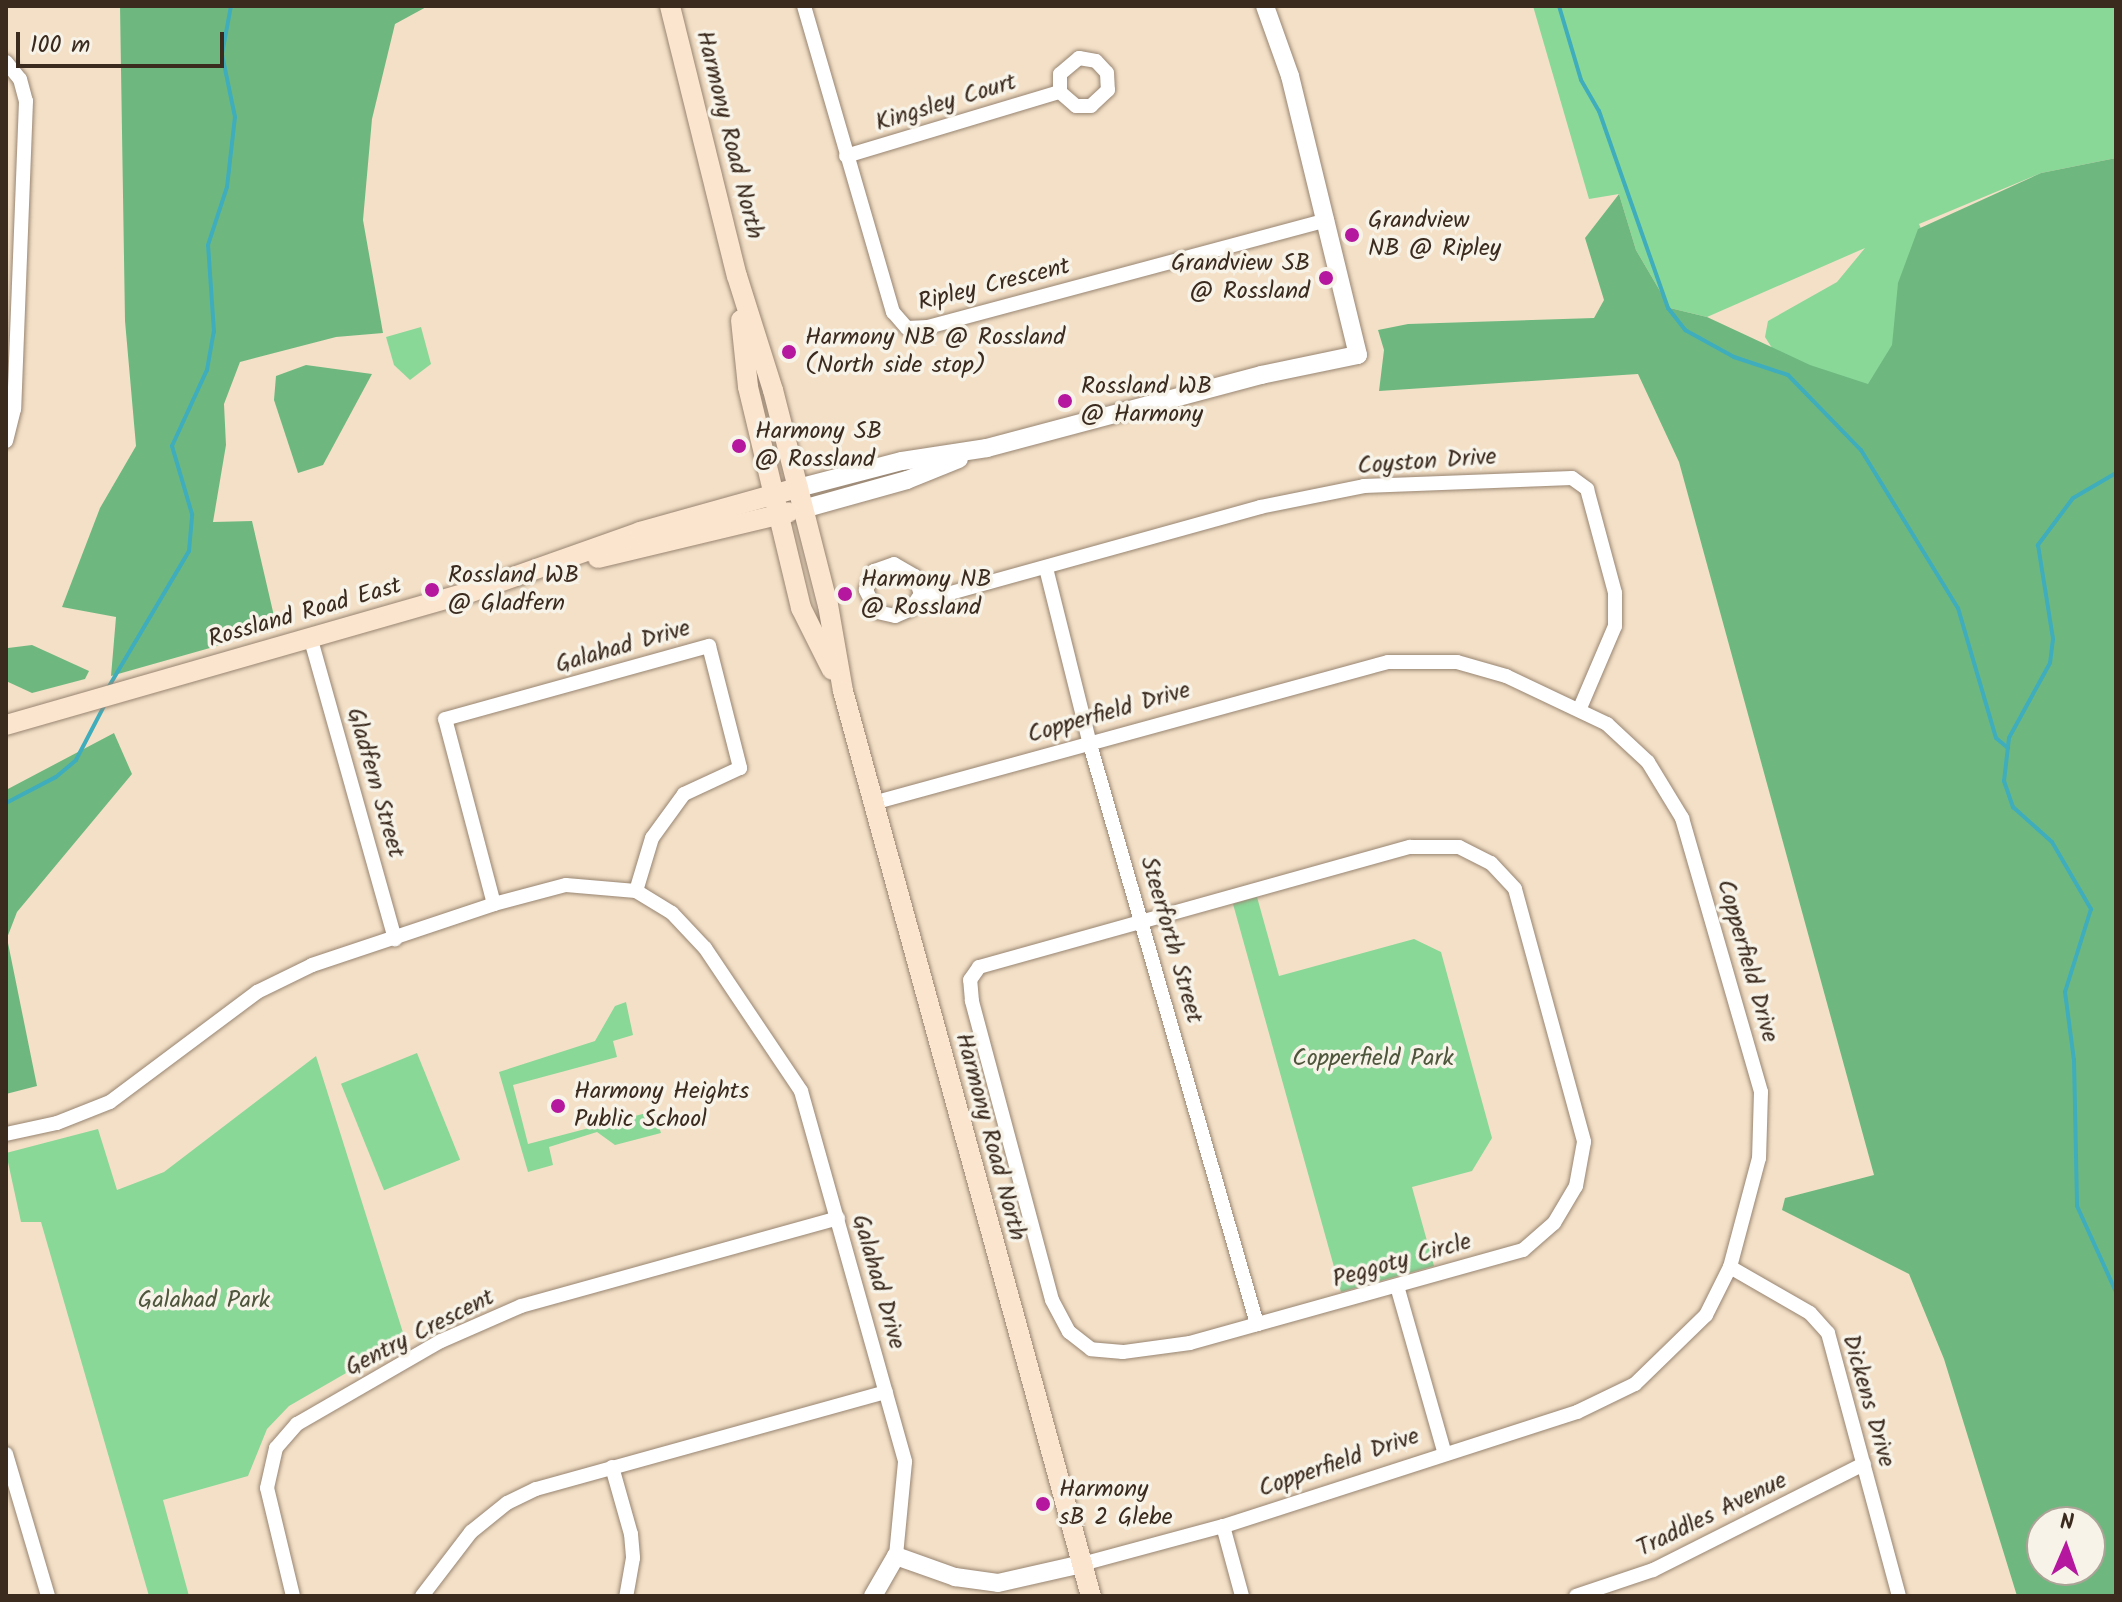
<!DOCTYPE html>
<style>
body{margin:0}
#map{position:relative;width:2122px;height:1602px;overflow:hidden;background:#f4e0c7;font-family:Kalam,sans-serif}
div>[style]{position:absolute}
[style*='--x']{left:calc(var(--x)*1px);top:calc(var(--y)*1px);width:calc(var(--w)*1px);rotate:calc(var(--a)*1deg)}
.green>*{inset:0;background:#89d898;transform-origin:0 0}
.forest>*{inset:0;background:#6eb880}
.stream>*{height:4px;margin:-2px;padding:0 2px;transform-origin:2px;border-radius:2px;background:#3fadbc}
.roads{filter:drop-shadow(0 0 2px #988572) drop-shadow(0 0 2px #988572)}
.minor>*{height:14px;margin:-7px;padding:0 7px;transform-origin:7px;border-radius:7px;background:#fff}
.tertiary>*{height:18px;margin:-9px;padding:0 9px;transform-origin:9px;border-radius:9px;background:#fff}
.secondary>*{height:20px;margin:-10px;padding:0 10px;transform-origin:10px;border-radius:10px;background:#fce5cf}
.dots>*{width:22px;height:22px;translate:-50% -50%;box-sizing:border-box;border:4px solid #f7f3e8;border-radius:50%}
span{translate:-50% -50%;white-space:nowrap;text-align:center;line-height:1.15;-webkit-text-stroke:7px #f7f3e8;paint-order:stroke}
.street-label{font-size:24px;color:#3b2a1e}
.poi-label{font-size:24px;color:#3b2a1e}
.left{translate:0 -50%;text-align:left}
.right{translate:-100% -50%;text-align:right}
.park-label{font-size:24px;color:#4e563c}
.frame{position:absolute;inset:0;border:8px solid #3b2a1e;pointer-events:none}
.north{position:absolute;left:2026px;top:1506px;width:80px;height:80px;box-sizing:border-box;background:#f7f3e8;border:2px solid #aca397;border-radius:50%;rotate:2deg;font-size:22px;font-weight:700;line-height:32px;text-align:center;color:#3b2a1e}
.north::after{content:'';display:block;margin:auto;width:28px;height:36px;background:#b5179e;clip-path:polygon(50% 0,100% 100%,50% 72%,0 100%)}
.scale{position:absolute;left:16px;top:32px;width:208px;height:36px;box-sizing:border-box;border:4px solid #3b2a1e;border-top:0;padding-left:10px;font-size:24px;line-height:28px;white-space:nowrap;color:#3b2a1e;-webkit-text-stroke:6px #f7f3e8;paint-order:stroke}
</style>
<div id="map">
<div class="green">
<div style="clip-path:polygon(1533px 6px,2116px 6px,2116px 158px,2041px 173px,1919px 224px,1932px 255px,1912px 385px,1813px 412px,1765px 337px,1768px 321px,1837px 282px,1865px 248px,1707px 317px,1670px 308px,1636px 250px,1619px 194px,1589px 199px)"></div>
<div style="clip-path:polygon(421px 327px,431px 364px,410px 380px,394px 365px,386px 337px)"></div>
<div style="clip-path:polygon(1257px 897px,1279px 976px,1414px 939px,1441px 952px,1492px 1138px,1472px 1171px,1412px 1187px,1434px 1266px,1341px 1292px,1233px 904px)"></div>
<div style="clip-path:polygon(626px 1002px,633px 1035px,613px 1041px,617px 1057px,513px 1085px,528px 1144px,654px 1111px,661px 1133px,615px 1145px,597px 1132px,549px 1147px,553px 1165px,528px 1172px,499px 1072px,595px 1041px,615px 1006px)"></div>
<div style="left:417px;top:1053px;width:115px;height:82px;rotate:68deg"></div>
<div style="clip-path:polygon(316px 1056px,405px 1339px,289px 1406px,267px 1429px,248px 1476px,163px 1500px,189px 1596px,149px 1596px,41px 1222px,21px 1222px,6px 1153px,98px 1129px,117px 1190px,164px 1172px)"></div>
</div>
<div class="forest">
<div style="clip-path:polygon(120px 6px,428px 6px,395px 24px,372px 119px,363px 220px,383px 333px,336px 337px,240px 362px,224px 404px,226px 445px,213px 522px,252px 521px,274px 616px,224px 644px,111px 676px,116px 617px,62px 607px,100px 508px,136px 446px,125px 321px)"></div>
<div style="clip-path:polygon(evenodd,2116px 158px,2116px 1596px,2017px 1596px,1944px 1359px,1909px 1274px,1782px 1210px,1785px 1198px,1874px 1175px,1679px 462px,1638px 374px,1379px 391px,1384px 350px,1378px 330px,1408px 324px,1594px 318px,1604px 300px,1585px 238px,1619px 194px,1636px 250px,1670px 308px,1707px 317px,1810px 365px,1868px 384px,1892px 345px,1898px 283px,1918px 229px,2041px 173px,2116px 158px,2042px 1522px,2090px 1522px,2090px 1570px,2042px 1570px,2042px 1522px)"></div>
<div style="clip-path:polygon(306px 365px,372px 374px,323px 465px,298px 473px,274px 400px,276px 376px)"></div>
<div style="clip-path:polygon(32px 645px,89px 671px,85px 679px,32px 693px,6px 681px,8px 648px)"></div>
<div style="clip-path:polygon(114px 733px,132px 774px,17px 912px,7px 938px,37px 1086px,6px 1094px,6px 790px)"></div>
</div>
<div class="stream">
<div style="--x:1559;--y:6;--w:77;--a:73.4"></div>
<div style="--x:1581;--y:80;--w:36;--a:60"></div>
<div style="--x:1599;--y:111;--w:209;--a:70.7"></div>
<div style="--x:1668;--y:308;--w:28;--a:52"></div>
<div style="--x:1685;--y:330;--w:56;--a:28.9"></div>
<div style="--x:1734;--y:357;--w:57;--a:18.4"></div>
<div style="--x:1788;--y:375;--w:105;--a:45.8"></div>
<div style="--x:1861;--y:450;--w:185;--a:58.5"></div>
<div style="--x:1958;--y:608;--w:135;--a:73.7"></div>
<div style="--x:1996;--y:738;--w:16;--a:40"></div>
<div style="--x:2116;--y:473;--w:50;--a:149.8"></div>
<div style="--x:2073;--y:498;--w:59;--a:126.7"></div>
<div style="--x:2038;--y:545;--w:95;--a:80.9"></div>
<div style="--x:2053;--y:639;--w:24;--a:97"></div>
<div style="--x:2050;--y:663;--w:85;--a:118.7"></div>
<div style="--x:2009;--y:738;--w:43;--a:96.6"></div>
<div style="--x:2004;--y:781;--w:28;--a:71"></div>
<div style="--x:2013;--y:807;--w:52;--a:41.9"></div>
<div style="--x:2052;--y:842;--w:78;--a:59.8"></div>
<div style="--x:2091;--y:909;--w:87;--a:107.4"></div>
<div style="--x:2065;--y:992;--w:69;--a:82.5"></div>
<div style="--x:2074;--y:1060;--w:146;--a:88.8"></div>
<div style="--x:2077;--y:1206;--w:94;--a:65.6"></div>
<div style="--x:108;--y:688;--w:159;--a:-59.4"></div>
<div style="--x:189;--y:551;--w:37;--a:-85"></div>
<div style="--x:192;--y:514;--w:71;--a:-106.4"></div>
<div style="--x:172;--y:446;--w:84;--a:-65.3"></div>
<div style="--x:207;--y:370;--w:39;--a:-80"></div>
<div style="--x:214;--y:332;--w:87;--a:-93.9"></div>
<div style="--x:208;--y:245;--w:61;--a:-71.9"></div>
<div style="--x:227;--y:187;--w:70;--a:-83.5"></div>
<div style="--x:235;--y:117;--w:64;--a:-101.7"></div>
<div style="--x:222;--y:54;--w:49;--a:-79.4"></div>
<div style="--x:6;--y:803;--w:56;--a:-27.5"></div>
<div style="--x:56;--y:777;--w:26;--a:-40"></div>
<div style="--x:76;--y:760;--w:63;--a:-62.6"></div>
</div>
<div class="roads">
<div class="minor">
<div style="--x:804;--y:6;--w:319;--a:73.8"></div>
<div style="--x:893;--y:312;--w:21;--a:49"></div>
<div style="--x:907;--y:328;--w:21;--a:-3"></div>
<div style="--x:928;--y:327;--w:413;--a:-15"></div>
<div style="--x:6;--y:62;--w:22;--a:51"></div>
<div style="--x:20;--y:79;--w:23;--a:75"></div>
<div style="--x:26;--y:101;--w:308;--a:92.2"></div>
<div style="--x:14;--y:409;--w:33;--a:104"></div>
<div style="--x:846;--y:156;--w:223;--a:-16.7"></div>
<div style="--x:1060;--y:92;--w:18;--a:-90"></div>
<div style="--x:1060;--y:74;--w:25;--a:-40"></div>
<div style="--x:1079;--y:58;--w:17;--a:10"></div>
<div style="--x:1096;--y:61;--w:16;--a:47"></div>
<div style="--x:1107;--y:73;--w:17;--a:87"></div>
<div style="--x:1108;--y:90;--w:23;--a:137"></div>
<div style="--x:1091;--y:106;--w:15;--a:180"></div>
<div style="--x:1076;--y:106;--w:21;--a:-139"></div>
<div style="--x:1046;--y:568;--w:178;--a:76"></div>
<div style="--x:1089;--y:741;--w:607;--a:73.92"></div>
<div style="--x:921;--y:594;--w:18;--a:124"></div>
<div style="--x:911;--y:609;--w:17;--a:156"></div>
<div style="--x:895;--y:616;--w:18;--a:-167"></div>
<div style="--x:877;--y:612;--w:25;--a:-117"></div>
<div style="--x:866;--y:590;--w:21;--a:-67"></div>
<div style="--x:874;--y:571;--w:21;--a:-19"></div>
<div style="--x:894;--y:564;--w:24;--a:30"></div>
<div style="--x:915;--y:576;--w:19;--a:72"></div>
<div style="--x:921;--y:594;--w:26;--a:0"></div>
<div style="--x:947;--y:594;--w:325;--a:-15.5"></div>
<div style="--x:1260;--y:507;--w:106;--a:-11.4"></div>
<div style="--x:1364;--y:486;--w:208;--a:-2.2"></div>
<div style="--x:1572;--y:478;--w:19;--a:36"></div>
<div style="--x:1587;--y:489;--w:108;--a:74.9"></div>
<div style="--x:1615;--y:593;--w:33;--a:90"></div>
<div style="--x:1615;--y:626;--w:89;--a:113.1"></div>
<div style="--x:311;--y:640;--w:311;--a:74.3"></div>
<div style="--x:873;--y:803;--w:534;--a:-15.31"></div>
<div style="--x:1388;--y:662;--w:69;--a:0"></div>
<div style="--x:1457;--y:662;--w:51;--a:15.9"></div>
<div style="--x:1506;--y:676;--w:112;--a:25.4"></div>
<div style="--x:1607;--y:724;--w:56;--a:42.8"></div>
<div style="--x:1648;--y:762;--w:66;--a:58.7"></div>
<div style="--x:1682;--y:818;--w:285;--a:73.9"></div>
<div style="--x:1761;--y:1092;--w:66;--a:91.7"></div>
<div style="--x:1759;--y:1158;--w:113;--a:104.9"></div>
<div style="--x:1730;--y:1267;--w:54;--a:116.6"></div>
<div style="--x:1706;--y:1315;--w:99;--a:135.8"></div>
<div style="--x:1635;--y:1384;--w:64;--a:154.2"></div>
<div style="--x:1577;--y:1412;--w:372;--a:162.1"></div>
<div style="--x:1223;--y:1526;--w:146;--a:164.9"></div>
<div style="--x:1410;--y:847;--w:49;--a:0"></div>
<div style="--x:1459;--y:847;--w:36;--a:27"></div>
<div style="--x:1491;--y:863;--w:35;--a:47"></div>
<div style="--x:1515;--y:889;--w:262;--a:74.7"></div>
<div style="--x:1584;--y:1142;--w:45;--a:100.3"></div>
<div style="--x:1576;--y:1186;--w:43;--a:120.7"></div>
<div style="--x:1554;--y:1223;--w:41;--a:138.9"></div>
<div style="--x:1523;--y:1250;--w:346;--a:164.4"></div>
<div style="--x:1190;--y:1343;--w:68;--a:172.3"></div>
<div style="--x:1123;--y:1352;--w:32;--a:-175"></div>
<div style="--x:1091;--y:1349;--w:28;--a:-142"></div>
<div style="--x:1069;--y:1332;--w:36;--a:-118"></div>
<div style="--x:1052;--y:1300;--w:310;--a:-105"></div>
<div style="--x:972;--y:1001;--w:21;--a:-95"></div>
<div style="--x:970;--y:980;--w:16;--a:-55"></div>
<div style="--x:979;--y:967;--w:447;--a:-15.6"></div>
<div style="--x:494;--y:904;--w:191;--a:-104.8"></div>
<div style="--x:445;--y:719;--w:274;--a:-15.5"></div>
<div style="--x:709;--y:646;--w:126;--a:75.7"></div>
<div style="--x:740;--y:768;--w:62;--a:155.1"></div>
<div style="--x:684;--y:794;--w:54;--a:126"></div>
<div style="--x:652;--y:838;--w:55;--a:106.8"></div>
<div style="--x:6;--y:1134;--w:52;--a:-12.2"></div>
<div style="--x:57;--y:1123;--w:57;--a:-21.6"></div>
<div style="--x:110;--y:1102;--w:184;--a:-36.8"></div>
<div style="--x:257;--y:992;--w:61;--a:-26.1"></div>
<div style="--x:312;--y:965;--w:192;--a:-18.5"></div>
<div style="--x:494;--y:904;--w:74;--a:-14.8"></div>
<div style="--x:566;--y:885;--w:70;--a:4.9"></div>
<div style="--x:636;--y:891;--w:42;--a:31.4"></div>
<div style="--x:672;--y:913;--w:48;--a:46.7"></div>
<div style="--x:705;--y:948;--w:172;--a:56.1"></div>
<div style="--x:801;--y:1091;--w:385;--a:74.3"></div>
<div style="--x:905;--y:1462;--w:94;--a:95.5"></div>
<div style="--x:1730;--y:1267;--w:92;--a:29.9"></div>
<div style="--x:1810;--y:1313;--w:27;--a:48"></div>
<div style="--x:1828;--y:1333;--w:272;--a:74.9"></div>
<div style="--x:1397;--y:1286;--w:172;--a:74.1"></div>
<div style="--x:6;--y:1454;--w:148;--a:73.5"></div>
<div style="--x:612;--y:1467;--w:70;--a:74.2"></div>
<div style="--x:631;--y:1534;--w:24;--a:85"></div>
<div style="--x:633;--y:1558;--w:39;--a:100"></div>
<div style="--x:1223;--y:1526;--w:73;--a:74.8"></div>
<div style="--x:293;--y:1596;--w:111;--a:-103.5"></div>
<div style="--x:267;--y:1488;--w:41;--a:-77.3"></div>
<div style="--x:276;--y:1448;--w:32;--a:-49"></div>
<div style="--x:297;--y:1424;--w:166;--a:-30"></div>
<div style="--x:441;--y:1341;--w:87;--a:-23.6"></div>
<div style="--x:521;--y:1306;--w:329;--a:-15.5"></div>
<div style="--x:422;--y:1596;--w:81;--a:-52.6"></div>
<div style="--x:471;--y:1532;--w:46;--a:-38.9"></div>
<div style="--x:507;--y:1503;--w:32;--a:-26"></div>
<div style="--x:536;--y:1489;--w:363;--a:-15.5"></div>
<div style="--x:1576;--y:1596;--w:81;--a:-18.7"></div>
<div style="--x:1653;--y:1570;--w:236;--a:-26.7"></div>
</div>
<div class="tertiary">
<div style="--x:798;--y:488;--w:107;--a:-14.6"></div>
<div style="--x:902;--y:461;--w:86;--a:-8.7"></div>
<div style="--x:987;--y:448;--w:284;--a:-14.9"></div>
<div style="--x:1261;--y:375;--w:99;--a:-11.7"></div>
<div style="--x:1358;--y:355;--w:287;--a:-103.7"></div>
<div style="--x:1290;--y:76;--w:74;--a:-109.7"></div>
<div style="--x:803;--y:509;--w:108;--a:-15.6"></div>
<div style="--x:907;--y:480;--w:56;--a:-22"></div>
<div style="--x:873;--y:1596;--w:46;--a:-60.1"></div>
<div style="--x:896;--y:1556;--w:63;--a:19.6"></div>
<div style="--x:955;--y:1577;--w:43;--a:7.9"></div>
<div style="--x:998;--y:1583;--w:86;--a:-12.7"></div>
</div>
<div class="secondary">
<div style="--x:670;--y:6;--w:278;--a:76.1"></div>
<div style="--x:737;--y:276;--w:120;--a:72.5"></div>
<div style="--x:773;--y:390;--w:222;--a:75.7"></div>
<div style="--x:828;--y:605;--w:87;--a:80.1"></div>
<div style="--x:843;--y:691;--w:938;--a:74.68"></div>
<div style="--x:741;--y:320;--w:67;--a:84"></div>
<div style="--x:748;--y:387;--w:227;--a:76.5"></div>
<div style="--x:801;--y:608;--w:69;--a:63.4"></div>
<div style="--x:598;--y:558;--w:196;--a:-13.5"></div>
<div style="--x:6;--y:725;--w:484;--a:-16"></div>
<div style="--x:471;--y:592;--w:179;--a:-19.5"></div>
<div style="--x:640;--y:532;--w:164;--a:-15.6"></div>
</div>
</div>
<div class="dots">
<div style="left:1352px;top:235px;background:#b5179e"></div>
<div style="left:1326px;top:278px;background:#b5179e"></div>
<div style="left:789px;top:352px;background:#b5179e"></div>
<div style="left:1065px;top:401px;background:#b5179e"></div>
<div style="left:739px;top:446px;background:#b5179e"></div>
<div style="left:432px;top:590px;background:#b5179e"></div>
<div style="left:845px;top:594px;background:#b5179e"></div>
<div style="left:558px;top:1106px;background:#b5179e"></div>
<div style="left:1043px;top:1504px;background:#b5179e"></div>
</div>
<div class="street-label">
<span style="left:946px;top:103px;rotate:-17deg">Kingsley Court</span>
<span style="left:729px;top:135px;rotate:76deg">Harmony Road North</span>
<span style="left:994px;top:285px;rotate:-14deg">Ripley Crescent</span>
<span style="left:1427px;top:462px;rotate:-4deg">Coyston Drive</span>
<span style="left:305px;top:613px;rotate:-16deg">Rossland Road East</span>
<span style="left:623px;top:647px;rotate:-16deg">Galahad Drive</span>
<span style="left:1109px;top:713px;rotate:-16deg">Copperfield Drive</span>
<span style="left:375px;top:783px;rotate:74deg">Gladfern Street</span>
<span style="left:1171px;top:940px;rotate:74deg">Steerforth Street</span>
<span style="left:1747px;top:961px;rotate:74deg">Copperfield Drive</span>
<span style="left:990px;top:1137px;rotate:75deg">Harmony Road North</span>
<span style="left:1402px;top:1261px;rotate:-16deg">Peggoty Circle</span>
<span style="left:878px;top:1282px;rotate:74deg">Galahad Drive</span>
<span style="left:420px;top:1333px;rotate:-27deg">Gentry Crescent</span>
<span style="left:1868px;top:1401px;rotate:74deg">Dickens Drive</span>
<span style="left:1339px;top:1463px;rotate:-19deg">Copperfield Drive</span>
<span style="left:1712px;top:1515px;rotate:-26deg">Traddles Avenue</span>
</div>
<div class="poi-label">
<span class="left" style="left:1368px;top:235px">Grandview<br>NB @ Ripley</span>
<span class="right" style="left:1310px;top:278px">Grandview SB<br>@ Rossland</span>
<span class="left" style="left:805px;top:352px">Harmony NB @ Rossland<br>(North side stop)</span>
<span class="left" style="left:1081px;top:401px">Rossland WB<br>@ Harmony</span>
<span class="left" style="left:755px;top:446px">Harmony SB<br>@ Rossland</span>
<span class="left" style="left:448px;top:590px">Rossland WB<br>@ Gladfern</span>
<span class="left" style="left:861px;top:594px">Harmony NB<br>@ Rossland</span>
<span class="left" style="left:574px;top:1106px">Harmony Heights<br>Public School</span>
<span class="left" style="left:1059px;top:1504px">Harmony<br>sB 2 Glebe</span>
</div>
<div class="park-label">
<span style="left:1373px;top:1059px">Copperfield Park</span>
<span style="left:204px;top:1301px">Galahad Park</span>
</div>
<div class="frame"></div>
<div class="north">N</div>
<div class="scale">100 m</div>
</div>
